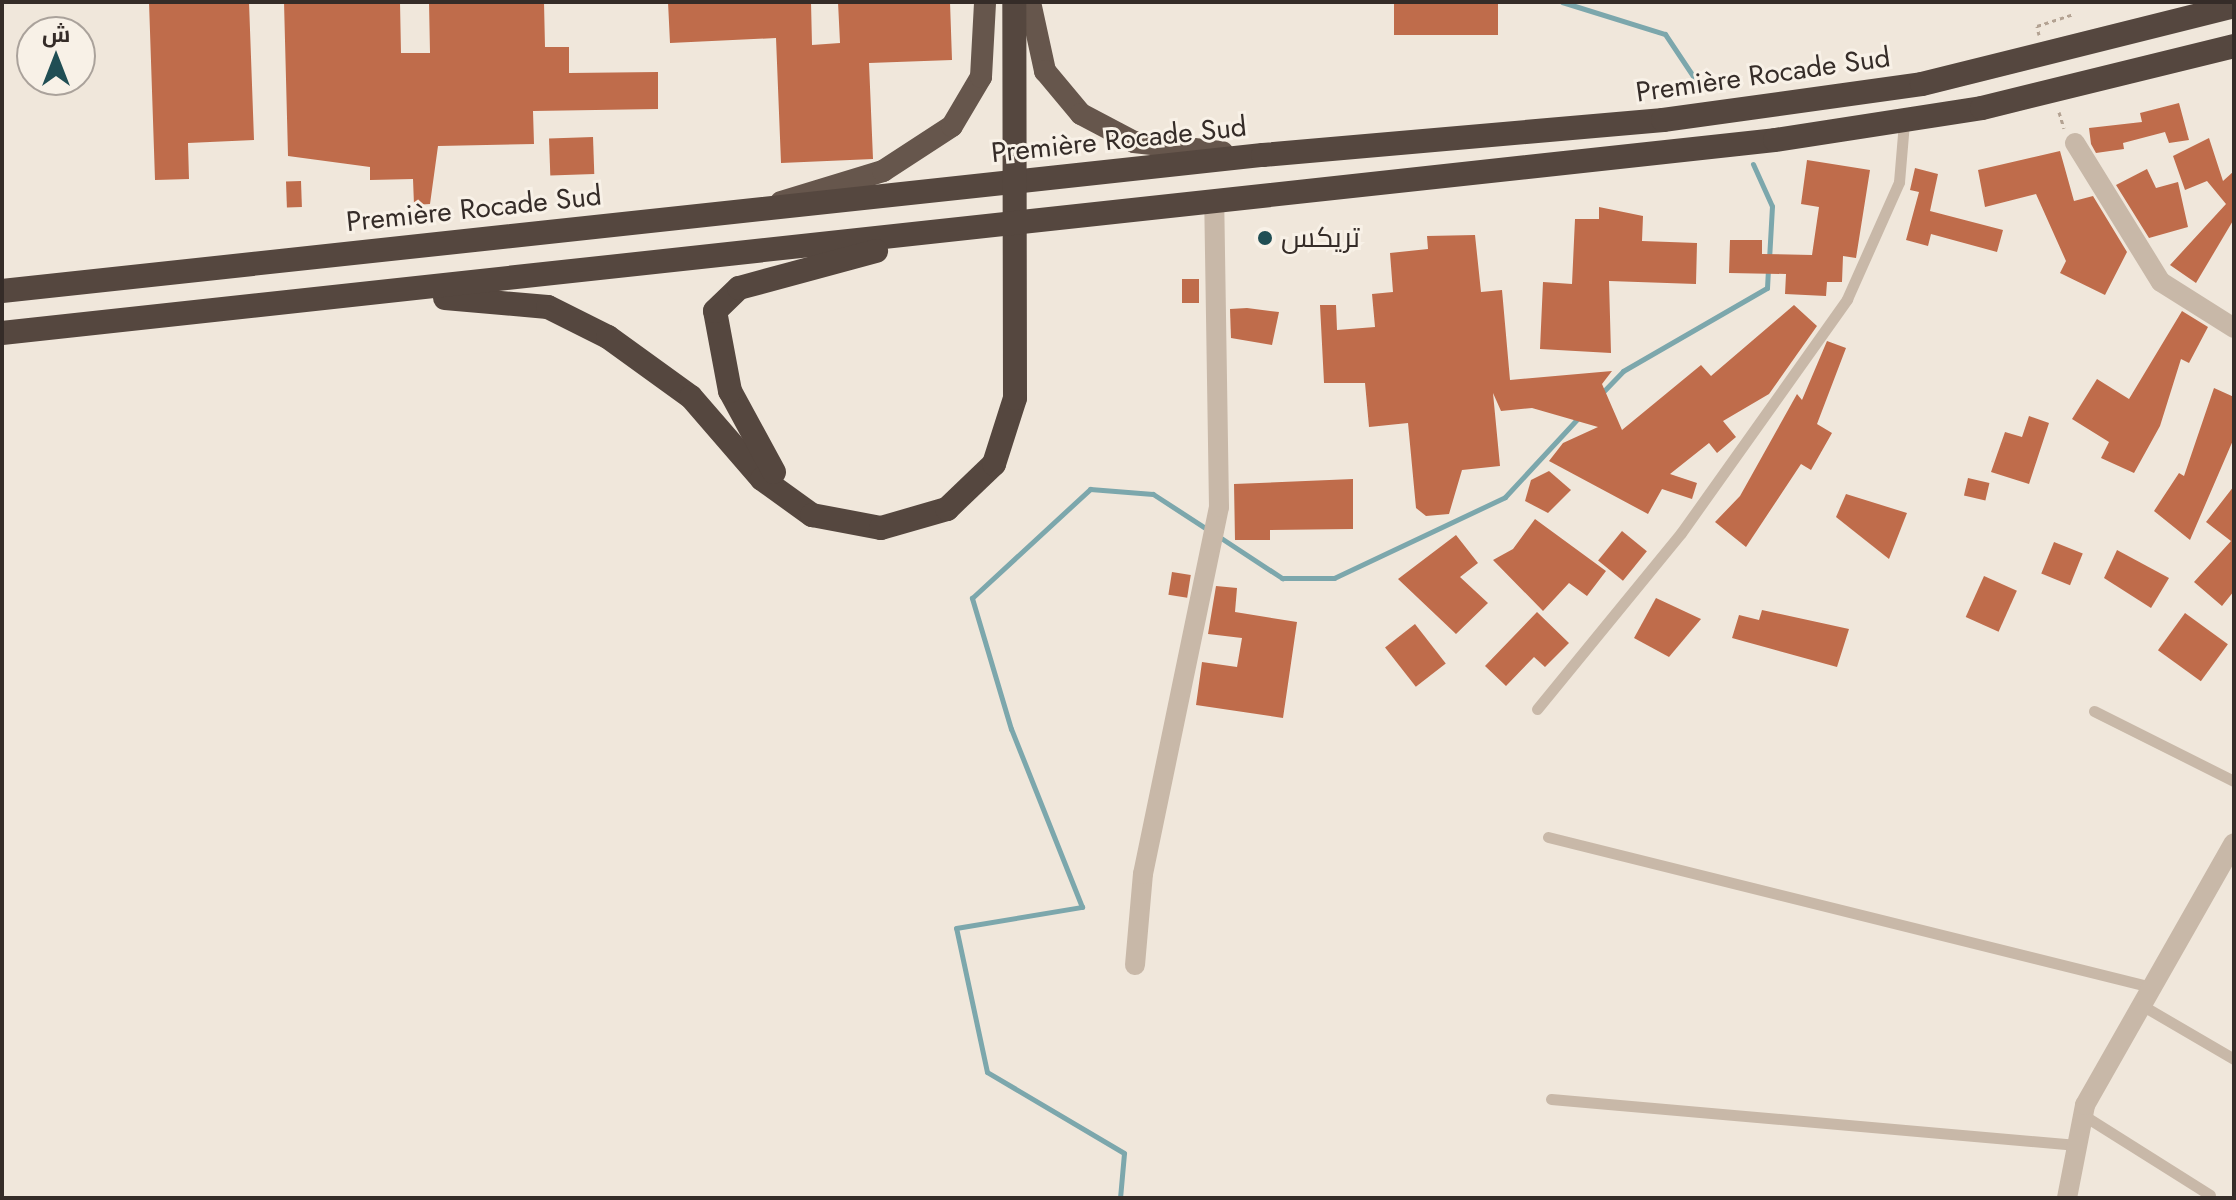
<!DOCTYPE html>
<meta charset="utf-8">
<style>
body{margin:0}
#map{position:relative;width:2236px;height:1200px;overflow:hidden;background:#f0e7db;font-family:Jost,Cairo,sans-serif}
div>[style]{position:absolute}
[style*='--x']{left:calc(var(--x)*1px);top:calc(var(--y)*1px);width:calc(var(--w)*1px);rotate:calc(var(--a)*1deg)}
.stream>*{height:5px;margin:-2.5px;padding:0 2.5px;transform-origin:2.5px;border-radius:2.5px;background:#7ca7ac}
.building>*{inset:0;background:#bf6c4b;transform-origin:0 0}
.path>*{height:3px;margin-top:-1.5px;transform-origin:0;background:repeating-linear-gradient(90deg,#b3a292 0 4px,transparent 0 8px)}
.service>*{height:11px;margin:-5.5px;padding:0 5.5px;transform-origin:5.5px;border-radius:5.5px;background:#c8b8a8}
.minor>*{height:20px;margin:-10px;padding:0 10px;transform-origin:10px;border-radius:10px;background:#c8b8a8}
.trunk>*{height:22px;margin:-11px;padding:0 11px;transform-origin:11px;border-radius:11px;background:#66564c}
.motorway>*{height:24px;margin:-12px;padding:0 12px;transform-origin:12px;border-radius:12px;background:#55473f}
.dots>*{width:22px;height:22px;translate:-50% -50%;box-sizing:border-box;border:4px solid #f8f1e7;border-radius:50%}
span{translate:-50% -50%;white-space:nowrap;text-align:center;line-height:1.15;-webkit-text-stroke:6px #f8f1e7;paint-order:stroke}
.street-label{font-size:28px;color:#352c28}
.poi-label{font-size:28px;color:#352c28}
.left{translate:0 -50%;text-align:left}
.frame{position:absolute;inset:0;border:4px solid #352c28;pointer-events:none}
.north{position:absolute;left:16px;top:16px;width:80px;height:80px;box-sizing:border-box;background:#f8f1e7;border:2px solid #aaa29b;border-radius:50%;rotate:0deg;font-size:22px;font-weight:700;line-height:32px;text-align:center;color:#352c28}
.north::after{content:'';display:block;margin:auto;width:28px;height:36px;background:#204e54;clip-path:polygon(50% 0,100% 100%,50% 72%,0 100%)}
</style>
<div id="map">
<div class="stream">
<div style="--x:1562;--y:2;--w:108;--a:17.3"></div>
<div style="--x:1665;--y:34;--w:61;--a:56.3"></div>
<div style="--x:1753;--y:164;--w:46;--a:65.7"></div>
<div style="--x:1772;--y:206;--w:54;--a:93.2"></div>
<div style="--x:1600;--y:395;--w:33;--a:-46"></div>
<div style="--x:1623;--y:371;--w:166;--a:-30"></div>
<div style="--x:1767;--y:288;--w:18;--a:-87"></div>
<div style="--x:1218;--y:536;--w:77;--a:33.3"></div>
<div style="--x:1282;--y:578;--w:52;--a:0"></div>
<div style="--x:1334;--y:578;--w:189;--a:-25.3"></div>
<div style="--x:1505;--y:497;--w:109;--a:-47.2"></div>
<div style="--x:1120;--y:1198;--w:45;--a:-84.9"></div>
<div style="--x:1124;--y:1153;--w:159;--a:-149.4"></div>
<div style="--x:987;--y:1072;--w:147;--a:-102.1"></div>
<div style="--x:956;--y:928;--w:128;--a:-9.5"></div>
<div style="--x:1082;--y:907;--w:192;--a:-111.7"></div>
<div style="--x:1011;--y:729;--w:137;--a:-106.6"></div>
<div style="--x:972;--y:598;--w:161;--a:-42.7"></div>
<div style="--x:1090;--y:489;--w:63;--a:4.5"></div>
<div style="--x:1153;--y:494;--w:68;--a:33"></div>
</div>
<div class="building">
<div style="clip-path:polygon(149px 2px,249px 2px,254px 140px,188px 143px,189px 179px,155px 180px)"></div>
<div style="clip-path:polygon(284px 2px,400px 2px,401px 53px,430px 53px,429px 2px,544px 2px,545px 47px,569px 47px,569px 73px,658px 72px,658px 109px,533px 111px,534px 144px,438px 146px,430px 204px,414px 205px,413px 179px,370px 180px,370px 167px,288px 156px)"></div>
<div style="clip-path:polygon(668px 2px,811px 2px,812px 45px,840px 43px,838px 2px,950px 2px,952px 60px,869px 63px,873px 159px,781px 163px,776px 38px,670px 43px)"></div>
<div style="left:1394px;top:2px;width:104px;height:33px"></div>
<div style="clip-path:polygon(2179px 103px,2189px 140px,2169px 143px,2165px 132px,2123px 143px,2124px 149px,2096px 153px,2091px 144px,2089px 128px,2142px 122px,2140px 113px)"></div>
<div style="left:593px;top:137px;width:37px;height:44px;rotate:88deg"></div>
<div style="clip-path:polygon(2209px 138px,2223px 181px,2234px 171px,2234px 219px,2196px 283px,2170px 265px,2226px 204px,2207px 181px,2185px 190px,2173px 156px)"></div>
<div style="clip-path:polygon(2060px 151px,2074px 201px,2093px 196px,2127px 252px,2105px 295px,2060px 273px,2066px 261px,2036px 194px,1985px 207px,1978px 170px)"></div>
<div style="clip-path:polygon(1807px 160px,1870px 170px,1856px 258px,1843px 256px,1842px 282px,1827px 282px,1826px 296px,1785px 294px,1786px 274px,1729px 273px,1730px 240px,1762px 240px,1762px 254px,1812px 255px,1819px 207px,1801px 204px)"></div>
<div style="clip-path:polygon(1915px 168px,1938px 174px,1930px 211px,2003px 230px,1997px 252px,1931px 234px,1928px 246px,1906px 240px,1919px 192px,1910px 190px)"></div>
<div style="clip-path:polygon(2147px 169px,2156px 188px,2178px 182px,2188px 227px,2149px 238px,2116px 185px)"></div>
<div style="left:301px;top:181px;width:26px;height:15px;rotate:88deg"></div>
<div style="clip-path:polygon(1599px 207px,1643px 216px,1642px 241px,1697px 243px,1696px 284px,1609px 281px,1611px 353px,1540px 349px,1543px 282px,1572px 284px,1575px 219px,1599px 219px)"></div>
<div style="clip-path:polygon(1475px 235px,1481px 292px,1502px 290px,1510px 380px,1612px 371px,1602px 384px,1622px 430px,1701px 365px,1711px 376px,1794px 305px,1817px 326px,1769px 394px,1723px 421px,1736px 437px,1717px 453px,1709px 443px,1670px 474px,1697px 483px,1692px 499px,1662px 489px,1648px 514px,1549px 461px,1563px 443px,1598px 427px,1532px 408px,1501px 411px,1493px 393px,1500px 466px,1462px 470px,1449px 514px,1426px 516px,1416px 508px,1408px 423px,1369px 427px,1365px 383px,1324px 383px,1320px 305px,1336px 305px,1337px 330px,1375px 327px,1372px 294px,1393px 292px,1390px 253px,1428px 249px,1427px 236px)"></div>
<div style="left:1182px;top:279px;width:17px;height:24px"></div>
<div style="clip-path:polygon(1247px 308px,1279px 312px,1272px 345px,1231px 338px,1230px 309px)"></div>
<div style="clip-path:polygon(2182px 311px,2208px 327px,2189px 363px,2181px 359px,2160px 426px,2134px 473px,2101px 458px,2109px 442px,2072px 419px,2097px 379px,2129px 399px)"></div>
<div style="clip-path:polygon(1827px 341px,1846px 348px,1817px 424px,1832px 433px,1811px 470px,1801px 464px,1746px 547px,1715px 522px,1740px 496px,1797px 394px,1802px 400px)"></div>
<div style="clip-path:polygon(2214px 388px,2234px 397px,2234px 438px,2190px 540px,2154px 511px,2179px 473px,2184px 476px)"></div>
<div style="clip-path:polygon(2029px 416px,2049px 423px,2029px 484px,1991px 472px,2005px 432px,2022px 437px)"></div>
<div style="clip-path:polygon(1549px 471px,1571px 490px,1548px 513px,1525px 501px,1531px 480px)"></div>
<div style="left:1968px;top:478px;width:22px;height:18px;rotate:13deg"></div>
<div style="clip-path:polygon(1353px 479px,1353px 529px,1270px 530px,1270px 540px,1235px 540px,1234px 484px)"></div>
<div style="clip-path:polygon(2234px 486px,2234px 591px,2222px 606px,2194px 582px,2231px 541px,2206px 522px)"></div>
<div style="clip-path:polygon(1846px 494px,1907px 513px,1889px 559px,1836px 517px)"></div>
<div style="clip-path:polygon(1535px 519px,1606px 571px,1587px 596px,1569px 583px,1543px 611px,1493px 560px,1513px 549px)"></div>
<div style="left:1622px;top:531px;width:32px;height:38px;rotate:39deg"></div>
<div style="clip-path:polygon(1456px 535px,1478px 563px,1460px 577px,1488px 603px,1456px 634px,1398px 579px)"></div>
<div style="left:2054px;top:542px;width:31px;height:34px;rotate:22deg"></div>
<div style="clip-path:polygon(2117px 550px,2169px 578px,2151px 608px,2104px 578px)"></div>
<div style="left:1172px;top:572px;width:19px;height:23px;rotate:9deg"></div>
<div style="left:1984px;top:576px;width:36px;height:45px;rotate:24deg"></div>
<div style="clip-path:polygon(1216px 586px,1237px 588px,1235px 612px,1297px 622px,1283px 718px,1196px 705px,1202px 662px,1237px 667px,1242px 638px,1208px 634px)"></div>
<div style="clip-path:polygon(1656px 598px,1701px 619px,1669px 657px,1634px 638px)"></div>
<div style="clip-path:polygon(1762px 610px,1849px 629px,1837px 667px,1732px 638px,1739px 615px,1759px 620px)"></div>
<div style="clip-path:polygon(1537px 612px,1569px 643px,1545px 667px,1534px 657px,1506px 686px,1485px 666px)"></div>
<div style="left:2185px;top:613px;width:53px;height:46px;rotate:36deg"></div>
<div style="left:1415px;top:624px;width:50px;height:38px;rotate:52deg"></div>
</div>
<div class="path">
<div style="--x:2039;--y:35;--w:9;--a:-103"></div>
<div style="--x:2037;--y:26;--w:39;--a:-18"></div>
<div style="--x:2059;--y:112;--w:17;--a:73"></div>
</div>
<div class="service">
<div style="--x:1537;--y:709;--w:227;--a:-50.7"></div>
<div style="--x:1681;--y:533;--w:287;--a:-54.6"></div>
<div style="--x:1847;--y:299;--w:128;--a:-66"></div>
<div style="--x:1899;--y:182;--w:60;--a:-85.2"></div>
<div style="--x:2094;--y:711;--w:157;--a:26.6"></div>
<div style="--x:1548;--y:837;--w:617;--a:13.97"></div>
<div style="--x:2138;--y:1003;--w:111;--a:30.3"></div>
<div style="--x:1551;--y:1099;--w:528;--a:5"></div>
<div style="--x:2083;--y:1115;--w:150;--a:32.2"></div>
</div>
<div class="minor">
<div style="--x:2075;--y:143;--w:163;--a:58.3"></div>
<div style="--x:2161;--y:282;--w:86;--a:32.2"></div>
<div style="--x:1135;--y:965;--w:91;--a:-85"></div>
<div style="--x:1143;--y:874;--w:375;--a:-78.3"></div>
<div style="--x:1219;--y:507;--w:305;--a:-90.9"></div>
<div style="--x:2067;--y:1198;--w:95;--a:-79"></div>
<div style="--x:2085;--y:1105;--w:301;--a:-60.4"></div>
</div>
<div class="trunk">
<div style="--x:1030;--y:2;--w:71;--a:77.7"></div>
<div style="--x:1045;--y:71;--w:56;--a:50.1"></div>
<div style="--x:1081;--y:114;--w:60;--a:27.8"></div>
<div style="--x:1134;--y:142;--w:89;--a:6.5"></div>
<div style="--x:781;--y:202;--w:107;--a:-16.9"></div>
<div style="--x:883;--y:171;--w:82;--a:-33.1"></div>
<div style="--x:952;--y:126;--w:57;--a:-59.4"></div>
<div style="--x:981;--y:77;--w:75;--a:-86.9"></div>
</div>
<div class="motorway">
<div style="--x:2;--y:291;--w:1268;--a:-6.16"></div>
<div style="--x:1263;--y:155;--w:402;--a:-5"></div>
<div style="--x:1663;--y:120;--w:261;--a:-7.9"></div>
<div style="--x:1922;--y:84;--w:322;--a:-14"></div>
<div style="--x:445;--y:298;--w:103;--a:5"></div>
<div style="--x:548;--y:307;--w:67;--a:26.6"></div>
<div style="--x:608;--y:337;--w:102;--a:35.9"></div>
<div style="--x:691;--y:397;--w:108;--a:49.1"></div>
<div style="--x:762;--y:479;--w:62;--a:35.8"></div>
<div style="--x:812;--y:515;--w:70;--a:10.7"></div>
<div style="--x:881;--y:528;--w:69;--a:-16.1"></div>
<div style="--x:947;--y:509;--w:65;--a:-43.8"></div>
<div style="--x:994;--y:464;--w:69;--a:-72.3"></div>
<div style="--x:1015;--y:398;--w:396;--a:-90.1"></div>
<div style="--x:2;--y:333;--w:1783;--a:-6.21"></div>
<div style="--x:1775;--y:140;--w:209;--a:-8.8"></div>
<div style="--x:1982;--y:108;--w:260;--a:-13.8"></div>
<div style="--x:774;--y:472;--w:92;--a:-118.5"></div>
<div style="--x:730;--y:391;--w:81;--a:-100.6"></div>
<div style="--x:715;--y:311;--w:33;--a:-44"></div>
<div style="--x:739;--y:288;--w:142;--a:-15.1"></div>
</div>
<div class="dots">
<div style="left:1265px;top:238px;background:#204e54"></div>
</div>
<div class="street-label">
<span style="left:1763px;top:75px;rotate:-8deg">Première Rocade Sud</span>
<span style="left:1119px;top:140px;rotate:-6deg">Première Rocade Sud</span>
<span style="left:474px;top:209px;rotate:-6deg">Première Rocade Sud</span>
</div>
<div class="poi-label">
<span class="left" style="left:1281px;top:238px">تريكس</span>
</div>
<div class="frame"></div>
<div class="north">ش</div>
</div>
